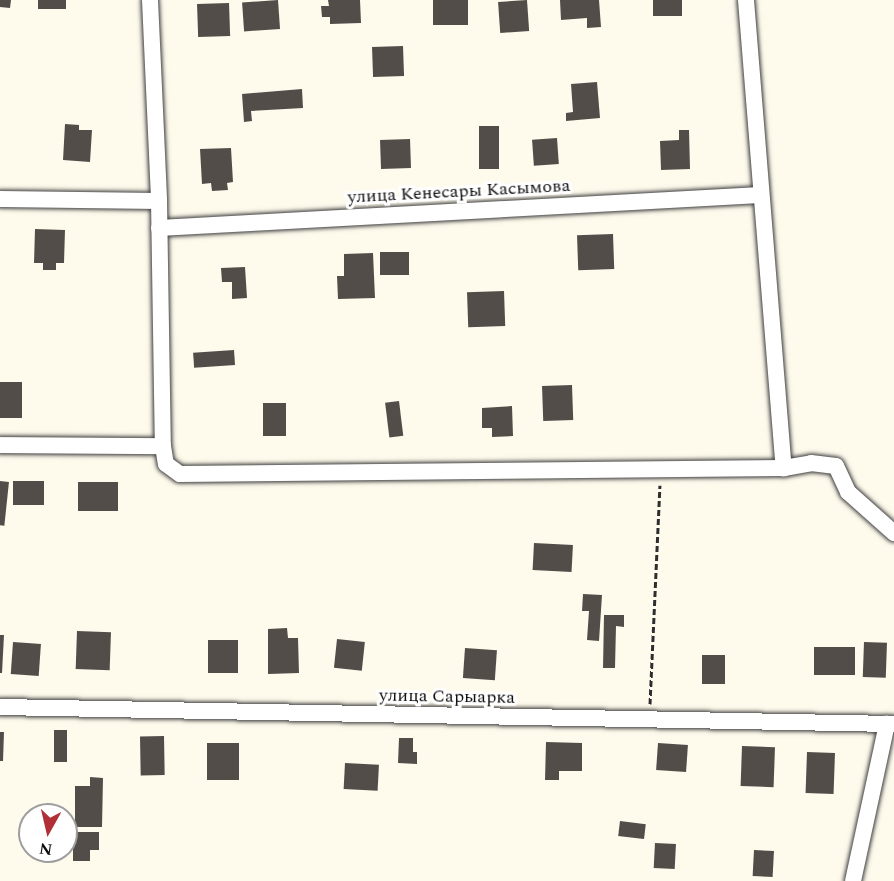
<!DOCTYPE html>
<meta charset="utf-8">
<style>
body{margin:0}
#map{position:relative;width:894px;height:881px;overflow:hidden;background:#fefaec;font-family:Spectral,serif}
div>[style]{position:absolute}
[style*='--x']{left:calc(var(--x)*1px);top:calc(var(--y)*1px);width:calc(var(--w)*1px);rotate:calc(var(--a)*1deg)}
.building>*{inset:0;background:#534d49;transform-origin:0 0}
.path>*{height:3px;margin-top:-1.5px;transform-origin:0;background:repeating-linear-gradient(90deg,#2e2e2e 0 6px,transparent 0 9px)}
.roads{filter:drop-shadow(0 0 2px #3f3f3f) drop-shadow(0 0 2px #3f3f3f)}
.minor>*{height:16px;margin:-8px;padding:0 8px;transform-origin:8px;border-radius:8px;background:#fff}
span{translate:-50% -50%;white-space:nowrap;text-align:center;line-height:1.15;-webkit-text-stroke:6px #fff;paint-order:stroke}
.street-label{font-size:18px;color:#0c0c0c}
.north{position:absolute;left:18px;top:803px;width:60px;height:60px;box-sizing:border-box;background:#fff;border:2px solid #9e9e9e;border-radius:50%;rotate:188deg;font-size:16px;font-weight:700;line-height:24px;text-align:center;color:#0c0c0c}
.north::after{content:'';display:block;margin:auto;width:21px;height:27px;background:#b12f36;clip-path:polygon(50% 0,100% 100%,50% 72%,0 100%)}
</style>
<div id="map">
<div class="building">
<div style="clip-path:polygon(0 0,11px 0,10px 8px,0 7px)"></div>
<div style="left:38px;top:0;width:28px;height:9px"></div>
<div style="left:278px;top:0;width:29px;height:36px;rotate:86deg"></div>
<div style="clip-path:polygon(328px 0,360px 0,361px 23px,330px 24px,330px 17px,322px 17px,321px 6px,329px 6px)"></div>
<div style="left:433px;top:0;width:35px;height:25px"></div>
<div style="left:527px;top:0;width:31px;height:29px;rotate:86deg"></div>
<div style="clip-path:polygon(560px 0,599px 0,601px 27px,587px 28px,587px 18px,561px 20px)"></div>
<div style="left:653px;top:0;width:29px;height:16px"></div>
<div style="left:229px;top:3px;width:33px;height:32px;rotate:88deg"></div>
<div style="left:403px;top:46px;width:30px;height:31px;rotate:88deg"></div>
<div style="clip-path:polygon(597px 82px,600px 118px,566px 121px,566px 113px,573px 112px,571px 84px)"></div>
<div style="clip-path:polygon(302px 89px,303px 108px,251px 111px,252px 121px,244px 122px,242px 94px)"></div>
<div style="clip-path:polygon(65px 124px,79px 125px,79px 130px,92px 130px,90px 162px,63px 160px)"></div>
<div style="left:479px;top:126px;width:20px;height:43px"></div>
<div style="clip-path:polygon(679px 130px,689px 130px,690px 169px,661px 170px,660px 141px,679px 140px)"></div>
<div style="left:557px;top:138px;width:26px;height:25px;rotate:86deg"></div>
<div style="left:410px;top:139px;width:29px;height:30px;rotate:88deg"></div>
<div style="clip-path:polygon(231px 148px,233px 182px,227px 183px,228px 190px,212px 191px,211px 183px,202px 184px,200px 149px)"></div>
<div style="clip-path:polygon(35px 229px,65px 230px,64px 263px,56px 263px,56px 270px,43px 270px,43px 263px,34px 263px)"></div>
<div style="left:613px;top:234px;width:35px;height:36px;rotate:88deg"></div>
<div style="left:380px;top:252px;width:29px;height:23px"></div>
<div style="clip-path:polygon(373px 253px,375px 298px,338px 299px,337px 276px,344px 276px,344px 254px)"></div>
<div style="clip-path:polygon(245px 267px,247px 298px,232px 299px,232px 282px,222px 282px,221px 268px)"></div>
<div style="left:504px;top:291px;width:35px;height:37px;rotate:88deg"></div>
<div style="left:234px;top:350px;width:15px;height:41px;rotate:86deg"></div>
<div style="left:0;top:382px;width:22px;height:36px"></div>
<div style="left:572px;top:385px;width:35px;height:30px;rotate:88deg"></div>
<div style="left:399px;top:401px;width:35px;height:14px;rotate:83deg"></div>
<div style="left:263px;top:403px;width:23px;height:33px"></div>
<div style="clip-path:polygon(512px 406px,513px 436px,492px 437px,492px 428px,482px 428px,482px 408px)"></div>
<div style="left:0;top:481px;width:9px;height:44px;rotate:6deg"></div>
<div style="left:13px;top:481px;width:31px;height:24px"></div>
<div style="left:78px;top:482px;width:40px;height:29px"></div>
<div style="left:534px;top:543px;width:39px;height:27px;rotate:3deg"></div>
<div style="clip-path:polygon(583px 594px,602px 595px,599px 641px,587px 640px,589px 611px,582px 611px)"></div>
<div style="clip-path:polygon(604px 615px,624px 615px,624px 627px,616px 626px,615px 668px,603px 668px)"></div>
<div style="clip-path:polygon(287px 628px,288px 638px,298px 638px,299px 673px,268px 674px,268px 629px)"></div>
<div style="left:77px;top:631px;width:34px;height:38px;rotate:2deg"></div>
<div style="clip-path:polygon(0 635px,4px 635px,2px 673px,0 673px)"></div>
<div style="left:337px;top:639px;width:28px;height:29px;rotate:6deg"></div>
<div style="left:208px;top:640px;width:30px;height:33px"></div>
<div style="left:13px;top:642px;width:28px;height:32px;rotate:4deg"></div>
<div style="left:864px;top:642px;width:23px;height:35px;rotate:2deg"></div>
<div style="left:814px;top:647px;width:41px;height:28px"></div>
<div style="left:465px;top:648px;width:32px;height:30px;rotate:4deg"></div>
<div style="left:702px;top:655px;width:23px;height:29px"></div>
<div style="left:54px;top:730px;width:13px;height:32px"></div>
<div style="clip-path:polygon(0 732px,4px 732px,3px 761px,0 761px)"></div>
<div style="left:164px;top:736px;width:39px;height:24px;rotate:89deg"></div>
<div style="clip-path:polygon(399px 738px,413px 738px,413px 752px,417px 752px,417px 764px,398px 763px)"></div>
<div style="clip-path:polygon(546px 742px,582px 743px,582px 771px,559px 771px,559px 780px,545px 780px)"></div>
<div style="left:207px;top:743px;width:32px;height:37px"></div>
<div style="left:658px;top:743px;width:30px;height:27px;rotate:4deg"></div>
<div style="left:742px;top:746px;width:33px;height:40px;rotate:2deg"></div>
<div style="left:807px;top:752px;width:28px;height:41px;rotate:2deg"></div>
<div style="left:345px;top:763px;width:34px;height:26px;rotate:3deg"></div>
<div style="clip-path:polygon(90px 777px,103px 778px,102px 827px,75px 827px,75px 786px,90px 786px)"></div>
<div style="left:620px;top:821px;width:26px;height:15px;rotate:7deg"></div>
<div style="clip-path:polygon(73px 832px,99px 832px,99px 850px,90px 850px,90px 861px,73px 861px)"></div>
<div style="left:655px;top:843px;width:21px;height:25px;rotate:3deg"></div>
<div style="left:754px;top:850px;width:20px;height:26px;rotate:3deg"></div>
</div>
<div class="path">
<div style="--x:650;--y:704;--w:219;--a:-87.4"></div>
</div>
<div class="roads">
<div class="minor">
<div style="--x:150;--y:0;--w:201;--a:87.4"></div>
<div style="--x:159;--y:201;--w:245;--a:89.1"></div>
<div style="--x:163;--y:446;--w:18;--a:81"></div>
<div style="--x:166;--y:464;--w:17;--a:36"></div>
<div style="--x:180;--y:474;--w:604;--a:-0.57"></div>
<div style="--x:784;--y:468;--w:27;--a:-10"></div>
<div style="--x:811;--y:463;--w:25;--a:7"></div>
<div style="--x:836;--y:466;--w:29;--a:65"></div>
<div style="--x:848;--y:492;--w:62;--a:41.7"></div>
<div style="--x:746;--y:0;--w:470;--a:85.4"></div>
<div style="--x:0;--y:199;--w:159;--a:0.7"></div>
<div style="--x:159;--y:228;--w:602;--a:-3.14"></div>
<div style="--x:0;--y:445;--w:163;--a:0.4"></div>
<div style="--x:0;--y:707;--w:894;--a:1.09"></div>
<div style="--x:853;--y:881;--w:161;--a:-77.8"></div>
</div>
</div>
<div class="street-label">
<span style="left:459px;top:192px;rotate:-3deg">улица Кенесары Касымова</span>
<span style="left:447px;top:697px;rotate:1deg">улица Сарыарка</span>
</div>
<div class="north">N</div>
</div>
